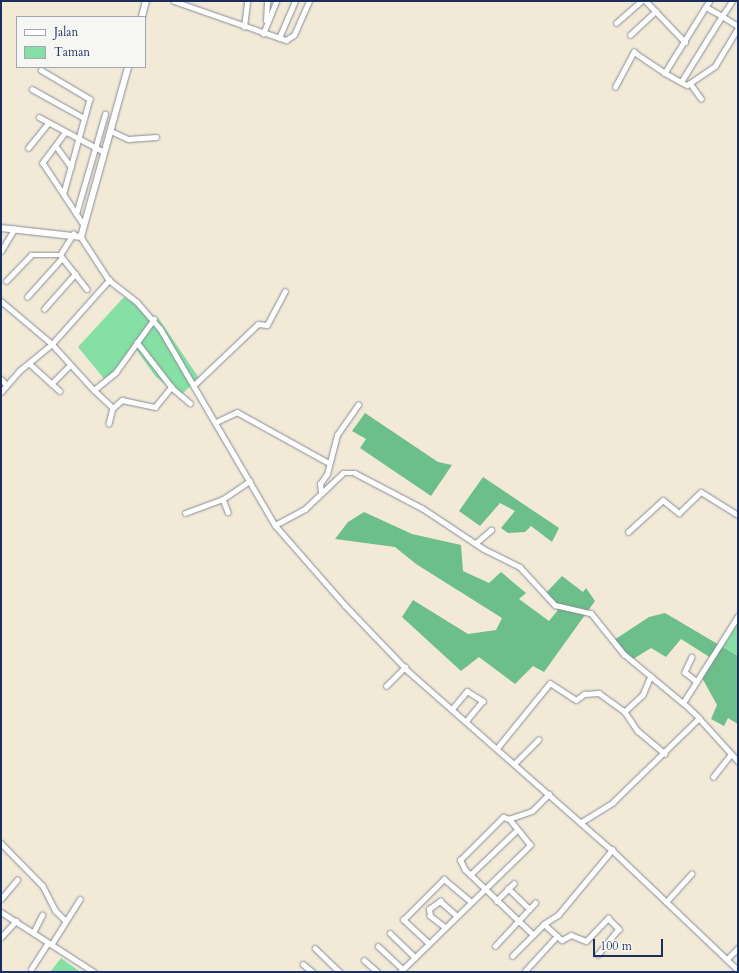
<!DOCTYPE html>
<style>
body{margin:0}
#map{position:relative;width:739px;height:973px;overflow:hidden;background:#f2ead7;font-family:Cardo,serif}
div>[style]{position:absolute}
[style*='--x']{left:calc(var(--x)*1px);top:calc(var(--y)*1px);width:calc(var(--w)*1px);rotate:calc(var(--a)*1deg)}
.green>*{inset:0;background:#86dfa4}
.forest>*{inset:0;background:#6cbe8a}
.roads{filter:drop-shadow(0 0 1px #868c9a) drop-shadow(0 0 1px #868c9a)}
.minor>*{height:4.5px;margin:-2.25px;padding:0 2.25px;transform-origin:2.25px;border-radius:2.25px;background:#fff}
.tertiary>*{height:5.5px;margin:-2.75px;padding:0 2.75px;transform-origin:2.75px;border-radius:2.75px;background:#fff}
span{translate:-50% -50%;white-space:nowrap;text-align:center;line-height:1.15;-webkit-text-stroke:3px #f6f6f2;paint-order:stroke}
.frame{position:absolute;inset:0;border:2px solid #1b2f5e;pointer-events:none}
.legend{position:absolute;left:16px;top:16px;width:130px;height:52px;box-sizing:border-box;background:#f6f6f2;border:1px solid #9ea6b7;margin:0;padding:5px 7px;list-style:none;font-size:12px;color:#1b2f5e}
.legend li{display:flex;align-items:center;gap:8px;height:20px}
.legend b{width:20px;border:1px solid #9ea6b7}
.scale{position:absolute;left:593px;top:939px;width:70px;height:18px;box-sizing:border-box;border:2px solid #1b2f5e;border-top:0;padding-left:5px;font-size:12px;line-height:14px;white-space:nowrap;color:#1b2f5e;-webkit-text-stroke:3px #f6f6f2;paint-order:stroke}
</style>
<div id="map">
<div class="green">
<div style="clip-path:polygon(124px 297px,159px 319px,199px 378px,180px 396px,156px 377px,135px 348px,105px 380px,78px 347px)"></div>
<div style="clip-path:polygon(738px 621px,738px 656px,723px 647px)"></div>
<div style="clip-path:polygon(61px 958px,79px 971px,50px 972px)"></div>
</div>
<div class="forest">
<div style="clip-path:polygon(365px 413px,438px 462px,452px 465px,431px 496px,360px 448px,366px 439px,352px 431px)"></div>
<div style="clip-path:polygon(483px 477px,559px 528px,552px 542px,531px 526px,525px 532px,508px 533px,501px 528px,515px 511px,500px 503px,480px 526px,459px 511px)"></div>
<div style="clip-path:polygon(364px 512px,412px 534px,461px 545px,463px 571px,489px 583px,501px 572px,526px 593px,519px 599px,549px 621px,558px 610px,543px 596px,562px 576px,583px 592px,586px 588px,595px 601px,544px 672px,533px 666px,515px 684px,479px 657px,461px 671px,402px 617px,413px 600px,468px 634px,496px 630px,502px 618px,416px 564px,395px 547px,335px 539px,348px 522px)"></div>
<div style="clip-path:polygon(665px 613px,738px 656px,738px 724px,728px 718px,724px 726px,711px 719px,717px 705px,701px 676px,711px 658px,681px 639px,666px 657px,651px 648px,630px 661px,611px 642px,649px 617px)"></div>
</div>
<div class="roads">
<div class="minor">
<div style="--x:174;--y:1;--w:119;--a:19.2"></div>
<div style="--x:286;--y:40;--w:9;--a:-32"></div>
<div style="--x:294;--y:35;--w:37;--a:-66"></div>
<div style="--x:646;--y:1;--w:57;--a:46.4"></div>
<div style="--x:710;--y:1;--w:7;--a:124"></div>
<div style="--x:706;--y:7;--w:18;--a:29"></div>
<div style="--x:722;--y:16;--w:18;--a:-56"></div>
<div style="--x:706;--y:7;--w:78;--a:121.8"></div>
<div style="--x:665;--y:73;--w:25;--a:29"></div>
<div style="--x:687;--y:85;--w:34;--a:-34"></div>
<div style="--x:715;--y:66;--w:44;--a:-58.8"></div>
<div style="--x:266;--y:21;--w:20;--a:-87"></div>
<div style="--x:616;--y:23;--w:33;--a:-41"></div>
<div style="--x:244;--y:27;--w:26;--a:-83"></div>
<div style="--x:263;--y:34;--w:35;--a:-68"></div>
<div style="--x:630;--y:35;--w:35;--a:-43"></div>
<div style="--x:279;--y:38;--w:40;--a:-66.6"></div>
<div style="--x:41;--y:70;--w:57;--a:30.6"></div>
<div style="--x:90;--y:99;--w:98;--a:105.5"></div>
<div style="--x:681;--y:82;--w:78;--a:-58.2"></div>
<div style="--x:722;--y:16;--w:19;--a:32"></div>
<div style="--x:690;--y:83;--w:19;--a:54"></div>
<div style="--x:615;--y:87;--w:40;--a:-62"></div>
<div style="--x:634;--y:52;--w:37;--a:34"></div>
<div style="--x:32;--y:89;--w:60;--a:29.1"></div>
<div style="--x:39;--y:117;--w:74;--a:28.3"></div>
<div style="--x:111;--y:131;--w:19;--a:25"></div>
<div style="--x:128;--y:139;--w:28;--a:-4"></div>
<div style="--x:66;--y:132;--w:39;--a:127"></div>
<div style="--x:43;--y:163;--w:74;--a:56.5"></div>
<div style="--x:56;--y:146;--w:26;--a:54"></div>
<div style="--x:28;--y:148;--w:32;--a:-51"></div>
<div style="--x:76;--y:214;--w:104;--a:-73.8"></div>
<div style="--x:81;--y:237;--w:51;--a:56.9"></div>
<div style="--x:109;--y:280;--w:36;--a:38"></div>
<div style="--x:137;--y:302;--w:35;--a:49"></div>
<div style="--x:160;--y:328;--w:228;--a:59.7"></div>
<div style="--x:275;--y:525;--w:106;--a:48.8"></div>
<div style="--x:345;--y:605;--w:91;--a:46.3"></div>
<div style="--x:408;--y:671;--w:271;--a:41.3"></div>
<div style="--x:612;--y:850;--w:174;--a:43.6"></div>
<div style="--x:1;--y:251;--w:26;--a:-59"></div>
<div style="--x:61;--y:256;--w:42;--a:51.8"></div>
<div style="--x:6;--y:281;--w:36;--a:-46"></div>
<div style="--x:31;--y:255;--w:29;--a:0"></div>
<div style="--x:60;--y:255;--w:25;--a:-58"></div>
<div style="--x:27;--y:297;--w:52;--a:-48.1"></div>
<div style="--x:1;--y:301;--w:67;--a:40.1"></div>
<div style="--x:52;--y:344;--w:62;--a:47.6"></div>
<div style="--x:94;--y:390;--w:28;--a:-39"></div>
<div style="--x:116;--y:372;--w:65;--a:-54.4"></div>
<div style="--x:44;--y:309;--w:47;--a:-48.5"></div>
<div style="--x:30;--y:364;--w:40;--a:42"></div>
<div style="--x:1;--y:379;--w:8;--a:45"></div>
<div style="--x:51;--y:384;--w:25;--a:-45"></div>
<div style="--x:194;--y:385;--w:88;--a:-43.6"></div>
<div style="--x:258;--y:324;--w:9;--a:6"></div>
<div style="--x:267;--y:325;--w:38;--a:-62"></div>
<div style="--x:171;--y:387;--w:25;--a:40"></div>
<div style="--x:94;--y:390;--w:26;--a:43"></div>
<div style="--x:113;--y:408;--w:16;--a:104"></div>
<div style="--x:1;--y:392;--w:28;--a:-49"></div>
<div style="--x:19;--y:371;--w:43;--a:-39.3"></div>
<div style="--x:52;--y:344;--w:86;--a:-48.3"></div>
<div style="--x:113;--y:408;--w:12;--a:-42"></div>
<div style="--x:122;--y:400;--w:34;--a:12"></div>
<div style="--x:155;--y:407;--w:26;--a:-51"></div>
<div style="--x:171;--y:387;--w:56;--a:-127.7"></div>
<div style="--x:216;--y:422;--w:23;--a:-25"></div>
<div style="--x:237;--y:412;--w:105;--a:29"></div>
<div style="--x:321;--y:492;--w:8;--a:-97"></div>
<div style="--x:320;--y:484;--w:12;--a:-55"></div>
<div style="--x:327;--y:474;--w:40;--a:-75.6"></div>
<div style="--x:337;--y:435;--w:37;--a:-55"></div>
<div style="--x:223;--y:499;--w:14;--a:69"></div>
<div style="--x:185;--y:513;--w:40;--a:-20.2"></div>
<div style="--x:223;--y:499;--w:32;--a:-34"></div>
<div style="--x:275;--y:525;--w:34;--a:-28"></div>
<div style="--x:305;--y:509;--w:52;--a:-43.5"></div>
<div style="--x:343;--y:473;--w:12;--a:0"></div>
<div style="--x:355;--y:473;--w:76;--a:27.6"></div>
<div style="--x:422;--y:508;--w:74;--a:33.5"></div>
<div style="--x:484;--y:549;--w:40;--a:26.6"></div>
<div style="--x:520;--y:567;--w:52;--a:47.4"></div>
<div style="--x:555;--y:605;--w:37;--a:13"></div>
<div style="--x:591;--y:613;--w:53;--a:51.2"></div>
<div style="--x:624;--y:654;--w:77;--a:39.7"></div>
<div style="--x:683;--y:703;--w:103;--a:-57.7"></div>
<div style="--x:628;--y:532;--w:47;--a:-42.4"></div>
<div style="--x:663;--y:500;--w:21;--a:39"></div>
<div style="--x:679;--y:513;--w:30;--a:-44"></div>
<div style="--x:701;--y:492;--w:44;--a:31.9"></div>
<div style="--x:476;--y:543;--w:20;--a:-41"></div>
<div style="--x:692;--y:657;--w:17;--a:115"></div>
<div style="--x:685;--y:672;--w:13;--a:39"></div>
<div style="--x:651;--y:676;--w:21;--a:113"></div>
<div style="--x:643;--y:695;--w:25;--a:137"></div>
<div style="--x:625;--y:712;--w:23;--a:56"></div>
<div style="--x:638;--y:731;--w:35;--a:40"></div>
<div style="--x:386;--y:686;--w:27;--a:-45"></div>
<div style="--x:452;--y:709;--w:23;--a:-50"></div>
<div style="--x:467;--y:691;--w:19;--a:32"></div>
<div style="--x:483;--y:701;--w:26;--a:129"></div>
<div style="--x:699;--y:718;--w:58;--a:47.8"></div>
<div style="--x:498;--y:747;--w:82;--a:-50.9"></div>
<div style="--x:550;--y:683;--w:31;--a:33"></div>
<div style="--x:576;--y:700;--w:10;--a:-37"></div>
<div style="--x:584;--y:694;--w:15;--a:-4"></div>
<div style="--x:599;--y:693;--w:32;--a:36"></div>
<div style="--x:515;--y:763;--w:33;--a:-45"></div>
<div style="--x:713;--y:777;--w:28;--a:-52"></div>
<div style="--x:580;--y:823;--w:39;--a:-32"></div>
<div style="--x:613;--y:802;--w:120;--a:-44.3"></div>
<div style="--x:699;--y:718;--w:22;--a:-137"></div>
<div style="--x:1;--y:843;--w:60;--a:45.7"></div>
<div style="--x:43;--y:886;--w:28;--a:63"></div>
<div style="--x:56;--y:911;--w:13;--a:45"></div>
<div style="--x:470;--y:875;--w:65;--a:-43.8"></div>
<div style="--x:508;--y:888;--w:30;--a:44"></div>
<div style="--x:1;--y:899;--w:25;--a:-50"></div>
<div style="--x:496;--y:901;--w:25;--a:-45"></div>
<div style="--x:666;--y:902;--w:38;--a:-48"></div>
<div style="--x:1;--y:912;--w:111;--a:32.8"></div>
<div style="--x:544;--y:924;--w:24;--a:42"></div>
<div style="--x:562;--y:940;--w:10;--a:-29"></div>
<div style="--x:571;--y:935;--w:16;--a:22"></div>
<div style="--x:586;--y:941;--w:32;--a:-46"></div>
<div style="--x:608;--y:918;--w:16;--a:45"></div>
<div style="--x:619;--y:929;--w:33;--a:129"></div>
<div style="--x:444;--y:927;--w:18;--a:-142"></div>
<div style="--x:430;--y:916;--w:7;--a:-98"></div>
<div style="--x:429;--y:909;--w:14;--a:-36"></div>
<div style="--x:440;--y:901;--w:21;--a:41"></div>
<div style="--x:34;--y:931;--w:18;--a:-63"></div>
<div style="--x:390;--y:933;--w:35;--a:44"></div>
<div style="--x:533;--y:935;--w:94;--a:-136.3"></div>
<div style="--x:465;--y:870;--w:11;--a:-117"></div>
<div style="--x:460;--y:860;--w:61;--a:-45"></div>
<div style="--x:503;--y:817;--w:6;--a:18"></div>
<div style="--x:509;--y:819;--w:24;--a:-19"></div>
<div style="--x:532;--y:811;--w:24;--a:-45"></div>
<div style="--x:1;--y:937;--w:22;--a:-47"></div>
<div style="--x:428;--y:943;--w:34;--a:-137"></div>
<div style="--x:403;--y:920;--w:58;--a:-45"></div>
<div style="--x:444;--y:879;--w:34;--a:40"></div>
<div style="--x:51;--y:945;--w:54;--a:-57.8"></div>
<div style="--x:378;--y:946;--w:34;--a:43"></div>
<div style="--x:495;--y:946;--w:59;--a:-47.1"></div>
<div style="--x:315;--y:948;--w:35;--a:44"></div>
<div style="--x:512;--y:956;--w:45;--a:-45"></div>
<div style="--x:544;--y:924;--w:17;--a:-33"></div>
<div style="--x:558;--y:915;--w:85;--a:-50.3"></div>
<div style="--x:727;--y:959;--w:16;--a:-45"></div>
<div style="--x:364;--y:960;--w:18;--a:41"></div>
<div style="--x:303;--y:964;--w:13;--a:39"></div>
<div style="--x:31;--y:969;--w:31;--a:-57"></div>
<div style="--x:525;--y:971;--w:47;--a:-47.6"></div>
<div style="--x:400;--y:972;--w:182;--a:-44.3"></div>
<div style="--x:530;--y:845;--w:33;--a:-129"></div>
</div>
<div class="tertiary">
<div style="--x:142;--y:17;--w:16;--a:-76"></div>
<div style="--x:1;--y:228;--w:81;--a:6.4"></div>
<div style="--x:81;--y:237;--w:176;--a:-74.5"></div>
</div>
</div>
<div class="frame"></div>
<ul class="legend">
<li><b style="height:5px;background:#fff"></b>Jalan</li>
<li><b style="height:11px;background:#86dfa4"></b>Taman</li>
</ul>
<div class="scale">100 m</div>
</div>
